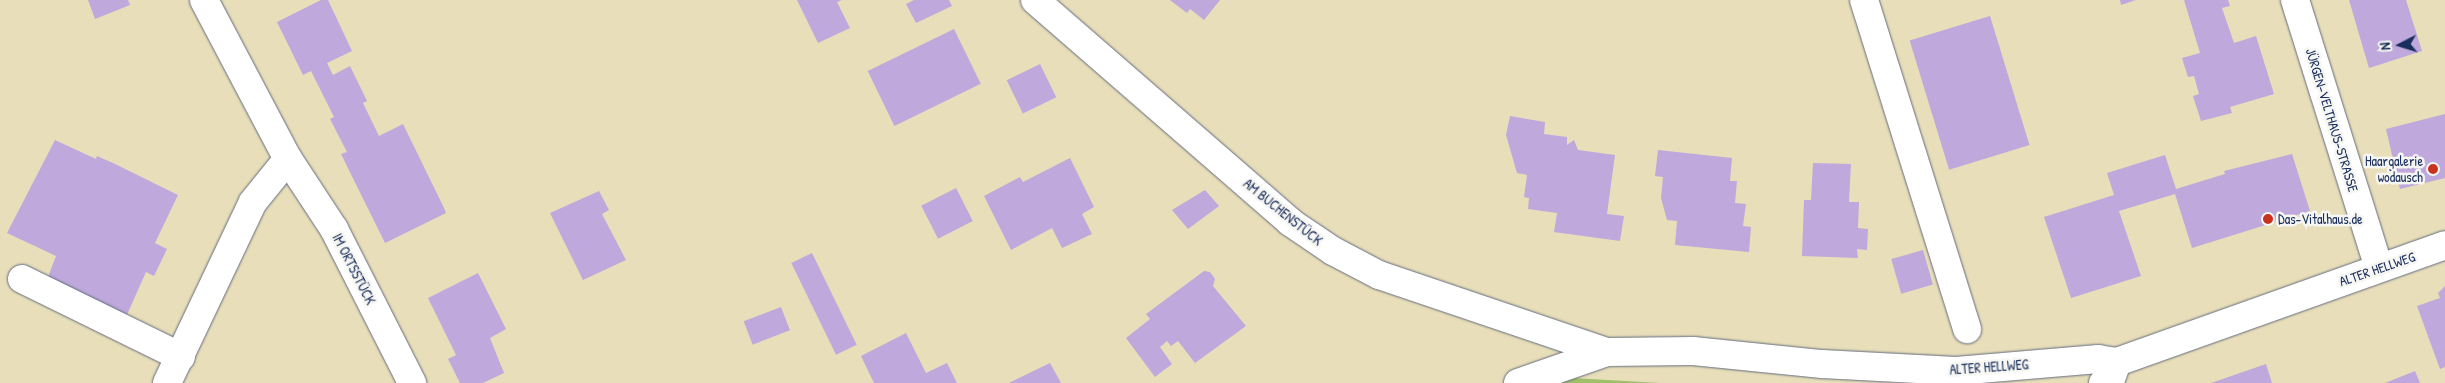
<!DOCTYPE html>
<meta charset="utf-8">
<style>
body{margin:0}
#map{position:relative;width:2445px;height:383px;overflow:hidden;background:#e8deba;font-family:"Patrick Hand",sans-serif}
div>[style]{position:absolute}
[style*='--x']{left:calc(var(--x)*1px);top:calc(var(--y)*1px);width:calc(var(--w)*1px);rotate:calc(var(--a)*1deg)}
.green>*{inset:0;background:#9fbf68}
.building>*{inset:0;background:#bea8dc;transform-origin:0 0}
.roads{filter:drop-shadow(0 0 1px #636c7e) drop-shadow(0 0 1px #636c7e)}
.minor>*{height:28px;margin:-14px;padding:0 14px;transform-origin:14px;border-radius:14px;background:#fff}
.dots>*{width:14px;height:14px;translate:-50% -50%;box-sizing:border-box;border:2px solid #f6f6f2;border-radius:50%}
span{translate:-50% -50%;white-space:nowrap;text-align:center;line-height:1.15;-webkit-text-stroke:5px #f6f6f2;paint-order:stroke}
.street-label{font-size:14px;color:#1b2f5e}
.poi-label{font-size:14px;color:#1b2f5e}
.right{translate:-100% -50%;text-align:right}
.left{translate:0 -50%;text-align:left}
.north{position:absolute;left:2375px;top:20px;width:50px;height:50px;-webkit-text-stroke:4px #f6f6f2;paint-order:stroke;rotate:265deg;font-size:14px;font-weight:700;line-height:20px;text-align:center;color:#1b2f5e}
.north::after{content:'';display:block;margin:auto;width:18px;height:22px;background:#1b2f5e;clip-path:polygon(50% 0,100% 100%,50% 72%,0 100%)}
</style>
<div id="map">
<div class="green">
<div style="clip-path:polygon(1572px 378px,1660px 383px,1556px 383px)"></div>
</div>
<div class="building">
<div style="clip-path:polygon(88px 0,128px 0,130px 5px,95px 19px)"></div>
<div style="clip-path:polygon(321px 0,328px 0,352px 51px,327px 63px,333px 75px,350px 66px,367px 101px,363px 103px,379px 136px,403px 124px,444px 208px,446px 213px,385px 243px,341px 154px,347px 152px,330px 119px,334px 117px,311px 71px,303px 75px,277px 22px)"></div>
<div style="clip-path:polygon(797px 0,842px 0,837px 2px,850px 28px,818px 43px)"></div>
<div style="clip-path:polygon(914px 0,949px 0,952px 6px,916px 23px,906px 4px)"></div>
<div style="clip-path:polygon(1170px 0,1220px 0,1204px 20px,1190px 9px,1187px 13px)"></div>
<div style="clip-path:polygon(2120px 0,2136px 0,2121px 5px)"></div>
<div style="clip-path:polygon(2184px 0,2228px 0,2230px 6px,2222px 8px,2234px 43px,2256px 36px,2274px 94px,2230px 107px,2232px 113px,2201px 121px,2193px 96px,2199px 94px,2194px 76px,2188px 77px,2182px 58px,2200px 53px)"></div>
<div style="clip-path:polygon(2349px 0,2406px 0,2422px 51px,2369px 68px)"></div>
<div style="left:1990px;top:16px;width:135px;height:84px;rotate:73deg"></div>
<div style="left:954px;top:29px;width:61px;height:96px;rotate:64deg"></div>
<div style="left:1040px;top:64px;width:37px;height:37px;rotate:64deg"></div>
<div style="clip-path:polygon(2445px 114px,2445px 178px,2400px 189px,2386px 129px)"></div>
<div style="clip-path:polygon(1510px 116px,1545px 122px,1544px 134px,1567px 137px,1567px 145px,1574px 140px,1578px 150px,1615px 155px,1607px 214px,1624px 216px,1620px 241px,1554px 232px,1557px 213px,1528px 209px,1529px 198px,1524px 197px,1527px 175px,1517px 173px,1506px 135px)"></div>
<div style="clip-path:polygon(55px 140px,96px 159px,97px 156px,113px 163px,178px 195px,155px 243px,167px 249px,154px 276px,146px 272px,126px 317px,45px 285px,56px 256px,7px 233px)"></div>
<div style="clip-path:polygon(1658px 150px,1732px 158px,1730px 181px,1737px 181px,1735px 203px,1746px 204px,1743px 226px,1751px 227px,1749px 252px,1675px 245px,1677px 221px,1667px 220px,1661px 198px,1663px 177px,1655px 176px)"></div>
<div style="clip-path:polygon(2292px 154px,2310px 211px,2192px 248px,2175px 194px,2119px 211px,2141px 276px,2071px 298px,2044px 217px,2114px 195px,2107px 173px,2165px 155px,2176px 189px,2225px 174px,2224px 171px)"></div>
<div style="clip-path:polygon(1070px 158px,1094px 207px,1082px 214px,1092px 234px,1062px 248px,1052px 228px,1011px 250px,984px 196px,1020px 177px,1023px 182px)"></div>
<div style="clip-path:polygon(1813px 163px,1851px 164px,1849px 202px,1859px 202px,1858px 228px,1868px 229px,1867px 250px,1857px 249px,1858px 258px,1802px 256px,1804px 200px,1811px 200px)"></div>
<div style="left:956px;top:188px;width:37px;height:39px;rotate:63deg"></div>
<div style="clip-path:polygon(1205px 190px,1219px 206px,1188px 229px,1172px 210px)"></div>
<div style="clip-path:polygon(599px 191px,609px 210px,602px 214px,626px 260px,583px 280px,550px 213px)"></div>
<div style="left:1923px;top:250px;width:36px;height:33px;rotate:74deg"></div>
<div style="left:812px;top:253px;width:102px;height:23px;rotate:64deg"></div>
<div style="clip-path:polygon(1204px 271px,1210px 272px,1215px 279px,1213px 286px,1246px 326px,1195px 363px,1178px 341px,1171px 346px,1167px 341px,1160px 347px,1172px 364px,1155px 377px,1126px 338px,1150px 319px,1146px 314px)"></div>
<div style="clip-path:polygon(478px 273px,506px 329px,490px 338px,504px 373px,483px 383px,460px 383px,448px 359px,456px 355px,428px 298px)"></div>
<div style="clip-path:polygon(2445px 286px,2445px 367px,2440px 369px,2417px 306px,2440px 298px,2438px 293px)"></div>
<div style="left:781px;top:307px;width:25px;height:40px;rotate:69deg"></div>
<div style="clip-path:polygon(906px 333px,926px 373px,947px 363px,957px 383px,874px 383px,861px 356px)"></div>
<div style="clip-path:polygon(1050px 363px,1061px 383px,1009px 383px)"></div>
<div style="clip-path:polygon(2266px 364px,2272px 383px,2211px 383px)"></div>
<div style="clip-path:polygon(2415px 371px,2420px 383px,2385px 383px)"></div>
</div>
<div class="roads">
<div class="minor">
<div style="--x:204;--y:0;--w:180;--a:62.2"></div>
<div style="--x:288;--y:159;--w:84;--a:56.7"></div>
<div style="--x:334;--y:229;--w:173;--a:63.1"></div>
<div style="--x:1035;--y:0;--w:338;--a:41"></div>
<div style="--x:1290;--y:222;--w:52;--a:34"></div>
<div style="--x:1333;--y:251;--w:52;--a:27.6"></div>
<div style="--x:1379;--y:275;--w:241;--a:18.7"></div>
<div style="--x:1864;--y:0;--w:345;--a:72.6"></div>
<div style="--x:2295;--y:0;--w:281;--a:72.6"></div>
<div style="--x:22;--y:279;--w:177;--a:26.1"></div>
<div style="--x:167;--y:383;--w:200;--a:-64.6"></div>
<div style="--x:253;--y:202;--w:55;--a:-50.9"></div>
<div style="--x:1518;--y:383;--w:94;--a:-19.2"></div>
<div style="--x:1607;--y:352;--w:86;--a:-0.7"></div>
<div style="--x:1693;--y:351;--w:130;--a:5.8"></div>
<div style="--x:1822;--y:364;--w:134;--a:3"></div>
<div style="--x:1956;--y:371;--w:143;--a:-4.8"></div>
<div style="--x:2098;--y:359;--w:19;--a:9"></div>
<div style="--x:2117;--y:362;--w:348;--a:-19.6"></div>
<div style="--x:2103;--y:383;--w:11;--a:-38"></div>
<div style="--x:2112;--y:376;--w:15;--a:-70"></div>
</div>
</div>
<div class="dots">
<div style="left:2433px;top:169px;background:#c8321e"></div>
<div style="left:2268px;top:219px;background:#c8321e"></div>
</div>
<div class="street-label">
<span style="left:2332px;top:120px;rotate:73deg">JÜRGEN-VELTHAUS-STRASSE</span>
<span style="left:1283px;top:212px;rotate:39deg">AM BUCHENSTÜCK</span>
<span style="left:354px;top:269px;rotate:63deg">IM ORTSSTÜCK</span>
<span style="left:2377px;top:269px;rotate:-19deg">ALTER HELLWEG</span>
<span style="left:1989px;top:367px;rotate:-4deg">ALTER HELLWEG</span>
</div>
<div class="poi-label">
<span class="right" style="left:2423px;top:169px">Haargalerie<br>wodausch</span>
<span class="left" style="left:2278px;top:219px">Das-Vitalhaus.de</span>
</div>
<div class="north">N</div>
</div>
